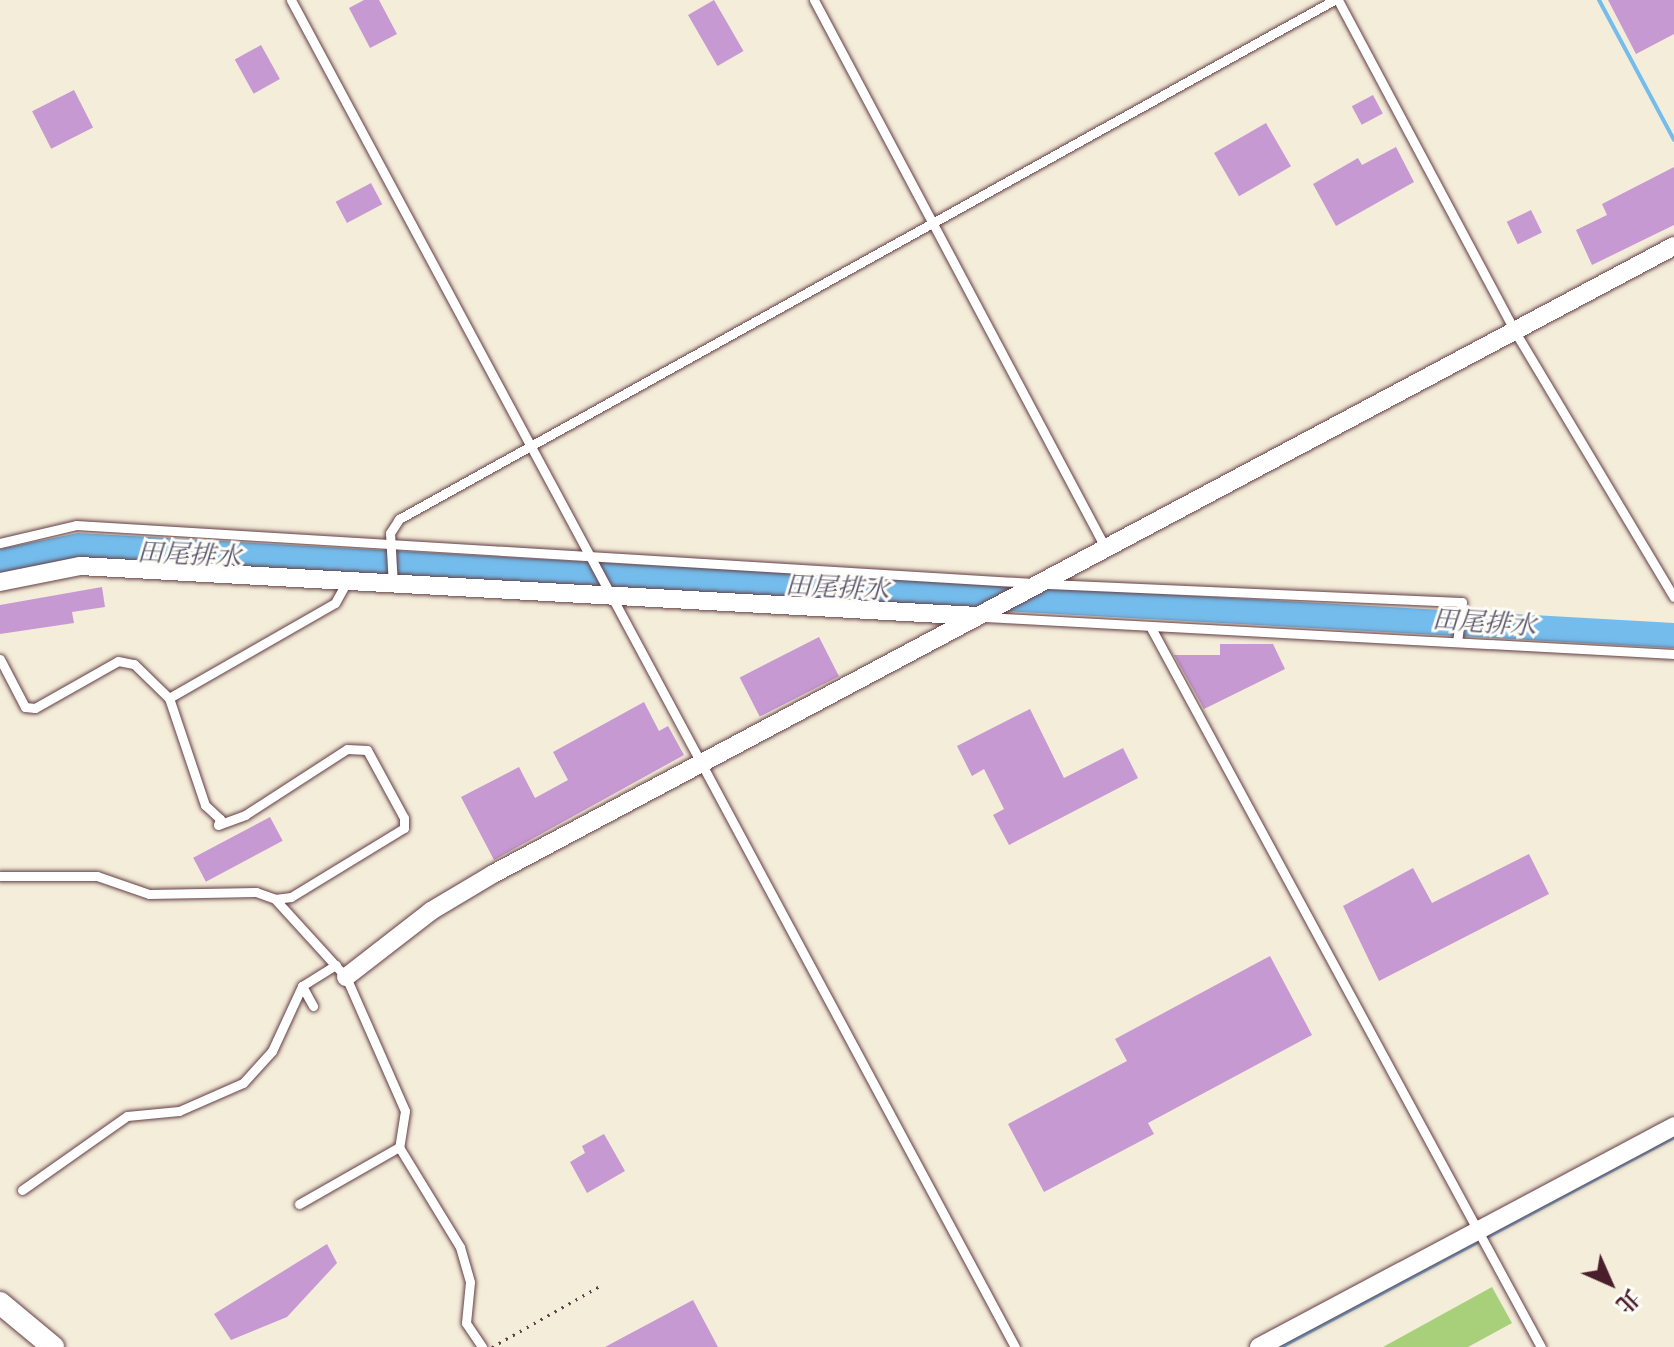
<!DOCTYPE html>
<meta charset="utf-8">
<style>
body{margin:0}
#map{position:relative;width:1674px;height:1347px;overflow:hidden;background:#f4edd9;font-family:"Libre Bodoni","Noto Serif TC",serif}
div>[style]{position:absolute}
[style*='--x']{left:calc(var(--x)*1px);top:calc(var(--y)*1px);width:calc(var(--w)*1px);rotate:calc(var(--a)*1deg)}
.green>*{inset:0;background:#a8d07b}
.water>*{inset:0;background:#74bcec}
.stream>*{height:4px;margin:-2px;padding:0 2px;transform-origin:2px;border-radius:2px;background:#74bcec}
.building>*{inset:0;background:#c799d2;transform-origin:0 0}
.path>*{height:3px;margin-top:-1.5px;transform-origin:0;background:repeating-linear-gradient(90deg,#643e45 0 2px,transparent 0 8px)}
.roads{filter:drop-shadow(0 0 2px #643e45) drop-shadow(0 0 2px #643e45)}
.service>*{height:9px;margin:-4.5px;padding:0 4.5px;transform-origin:4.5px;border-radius:4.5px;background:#fff}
.minor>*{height:18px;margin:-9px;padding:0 9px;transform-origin:9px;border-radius:9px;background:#fff}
.tertiary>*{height:22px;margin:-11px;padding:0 11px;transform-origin:11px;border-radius:11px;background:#fff}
span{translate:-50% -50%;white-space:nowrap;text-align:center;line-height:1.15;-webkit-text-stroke:6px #fdfcf7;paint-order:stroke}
.water-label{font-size:26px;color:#59566f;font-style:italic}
.north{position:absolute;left:1570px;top:1243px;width:80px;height:80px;-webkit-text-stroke:6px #fdfcf7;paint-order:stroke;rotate:135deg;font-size:22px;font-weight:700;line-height:32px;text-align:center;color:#4a1f2b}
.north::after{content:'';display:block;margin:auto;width:28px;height:36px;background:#4a1f2b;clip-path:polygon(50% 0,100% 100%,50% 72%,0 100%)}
</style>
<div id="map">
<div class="green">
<div style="clip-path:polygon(1492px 1287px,1512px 1323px,1468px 1347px,1383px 1347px)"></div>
</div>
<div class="water">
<div style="clip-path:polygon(78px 533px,1674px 623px,1674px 648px,78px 560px,0 576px,0 549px)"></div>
</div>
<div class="stream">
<div style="--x:1599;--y:0;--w:159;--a:61.8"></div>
<div style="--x:1281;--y:1347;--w:446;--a:-28.1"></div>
</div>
<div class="building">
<div style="clip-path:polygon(364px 0,379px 0,397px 34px,370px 48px,349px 8px)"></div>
<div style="left:714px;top:0;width:59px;height:30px;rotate:60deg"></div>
<div style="clip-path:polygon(1608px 0,1674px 0,1674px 34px,1636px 54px)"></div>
<div style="left:261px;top:45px;width:39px;height:30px;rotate:61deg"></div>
<div style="left:74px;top:90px;width:42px;height:47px;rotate:63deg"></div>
<div style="left:1373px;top:95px;width:21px;height:24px;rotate:62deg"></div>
<div style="left:1266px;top:123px;width:50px;height:60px;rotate:60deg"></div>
<div style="clip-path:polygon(1396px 147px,1414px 182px,1336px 226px,1313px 184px,1358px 158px,1362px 165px)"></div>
<div style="clip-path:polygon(1674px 167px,1674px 225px,1592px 265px,1576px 230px,1607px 215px,1602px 204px)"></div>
<div style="left:371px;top:183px;width:24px;height:40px;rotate:62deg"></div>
<div style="left:1531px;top:210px;width:25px;height:27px;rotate:64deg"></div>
<div style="clip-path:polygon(102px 587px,105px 607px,72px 612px,74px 623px,0 634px,0 605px)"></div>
<div style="left:819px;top:637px;width:44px;height:89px;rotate:63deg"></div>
<div style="clip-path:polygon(1220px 644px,1273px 644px,1285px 669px,1204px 709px,1174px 655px,1220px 655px)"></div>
<div style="clip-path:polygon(644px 702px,659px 731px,668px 726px,684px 755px,494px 860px,461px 797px,519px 767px,535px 798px,568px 780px,553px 752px)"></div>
<div style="clip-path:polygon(1030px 709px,1064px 778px,1123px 748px,1138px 778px,1009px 845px,993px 815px,1004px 809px,984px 769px,972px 776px,957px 746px)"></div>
<div style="left:270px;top:817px;width:27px;height:87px;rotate:62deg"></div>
<div style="clip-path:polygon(1529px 854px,1549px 894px,1379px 981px,1343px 906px,1413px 868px,1432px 903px)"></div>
<div style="clip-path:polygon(1270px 956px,1312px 1035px,1148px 1123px,1154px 1134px,1044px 1192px,1008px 1124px,1127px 1061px,1115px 1039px)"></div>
<div style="clip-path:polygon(604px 1134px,625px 1171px,587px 1193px,570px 1162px,585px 1153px,582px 1146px)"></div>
<div style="clip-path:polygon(327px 1244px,337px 1263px,287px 1317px,231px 1340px,214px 1314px)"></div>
<div style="clip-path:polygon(693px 1300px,718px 1347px,605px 1347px)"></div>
</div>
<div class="path">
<div style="--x:492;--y:1347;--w:124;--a:-29.5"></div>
</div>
<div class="roads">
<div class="service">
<div style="--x:291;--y:0;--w:1529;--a:61.74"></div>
<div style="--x:814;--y:0;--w:620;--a:61.99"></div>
<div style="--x:1338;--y:0;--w:374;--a:61.9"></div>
<div style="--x:1514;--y:330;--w:311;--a:59.1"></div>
<div style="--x:0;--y:543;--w:78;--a:-13.3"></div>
<div style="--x:76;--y:525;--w:959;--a:3.47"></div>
<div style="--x:1047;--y:584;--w:415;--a:2.5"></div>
<div style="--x:1462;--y:602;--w:38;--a:97"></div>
<div style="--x:393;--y:586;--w:53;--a:-93.2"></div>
<div style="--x:390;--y:533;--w:17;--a:-57"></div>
<div style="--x:399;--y:519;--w:1069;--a:-29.03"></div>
<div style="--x:985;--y:617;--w:690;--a:3.07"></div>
<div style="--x:1150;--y:626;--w:820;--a:61.53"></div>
<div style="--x:0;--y:659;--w:54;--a:62.5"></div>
<div style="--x:25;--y:707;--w:10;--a:6"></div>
<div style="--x:35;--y:708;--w:95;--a:-29.5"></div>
<div style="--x:118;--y:661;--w:16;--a:11"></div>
<div style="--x:134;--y:664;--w:49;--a:44.2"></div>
<div style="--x:169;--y:698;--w:113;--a:71.4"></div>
<div style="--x:205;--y:805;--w:21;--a:43"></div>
<div style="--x:220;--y:819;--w:6;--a:108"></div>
<div style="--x:218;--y:825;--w:29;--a:-20"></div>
<div style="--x:245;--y:815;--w:121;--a:-32.9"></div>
<div style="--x:347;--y:749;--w:20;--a:3"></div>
<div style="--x:367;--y:750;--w:77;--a:61.4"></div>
<div style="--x:404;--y:818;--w:10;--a:90"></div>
<div style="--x:404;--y:828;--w:132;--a:148.6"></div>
<div style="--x:291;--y:897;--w:16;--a:173"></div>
<div style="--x:169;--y:698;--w:191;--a:-29.8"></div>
<div style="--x:335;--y:603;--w:26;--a:-61"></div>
<div style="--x:0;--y:876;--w:97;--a:0"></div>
<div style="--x:97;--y:876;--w:55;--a:19.1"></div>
<div style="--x:149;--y:894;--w:107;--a:-1.1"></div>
<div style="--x:256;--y:892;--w:20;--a:20"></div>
<div style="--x:275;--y:899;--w:105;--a:47.7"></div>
<div style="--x:346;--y:977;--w:146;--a:66.2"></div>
<div style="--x:405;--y:1111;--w:36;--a:99"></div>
<div style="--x:399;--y:1147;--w:117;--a:58.6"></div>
<div style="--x:460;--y:1247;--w:36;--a:74"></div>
<div style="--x:470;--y:1282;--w:41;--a:95.6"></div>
<div style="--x:466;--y:1323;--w:29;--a:56"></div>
<div style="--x:302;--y:986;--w:23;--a:61"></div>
<div style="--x:22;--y:1190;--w:128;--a:-35.2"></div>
<div style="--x:127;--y:1116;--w:52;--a:-5.5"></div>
<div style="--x:179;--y:1111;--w:70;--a:-23.6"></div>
<div style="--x:243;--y:1083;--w:43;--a:-47.8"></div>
<div style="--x:272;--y:1051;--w:72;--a:-65.2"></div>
<div style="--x:302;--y:986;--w:40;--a:-32"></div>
<div style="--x:299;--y:1204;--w:115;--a:-29.7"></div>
</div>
<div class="minor">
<div style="--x:0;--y:582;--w:82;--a:-11.3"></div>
<div style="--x:80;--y:566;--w:899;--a:3.19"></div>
<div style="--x:346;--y:977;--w:108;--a:-37.8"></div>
<div style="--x:431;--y:911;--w:72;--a:-30.8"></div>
<div style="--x:493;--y:874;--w:1338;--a:-28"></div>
<div style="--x:1259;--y:1347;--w:470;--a:-28"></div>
</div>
<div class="tertiary">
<div style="--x:0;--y:1303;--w:69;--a:39.7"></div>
</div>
</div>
<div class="water-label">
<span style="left:189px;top:556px;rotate:3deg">田尾排水</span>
<span style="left:837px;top:589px;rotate:3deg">田尾排水</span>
<span style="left:1484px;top:624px;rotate:4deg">田尾排水</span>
</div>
<div class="north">北</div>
</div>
